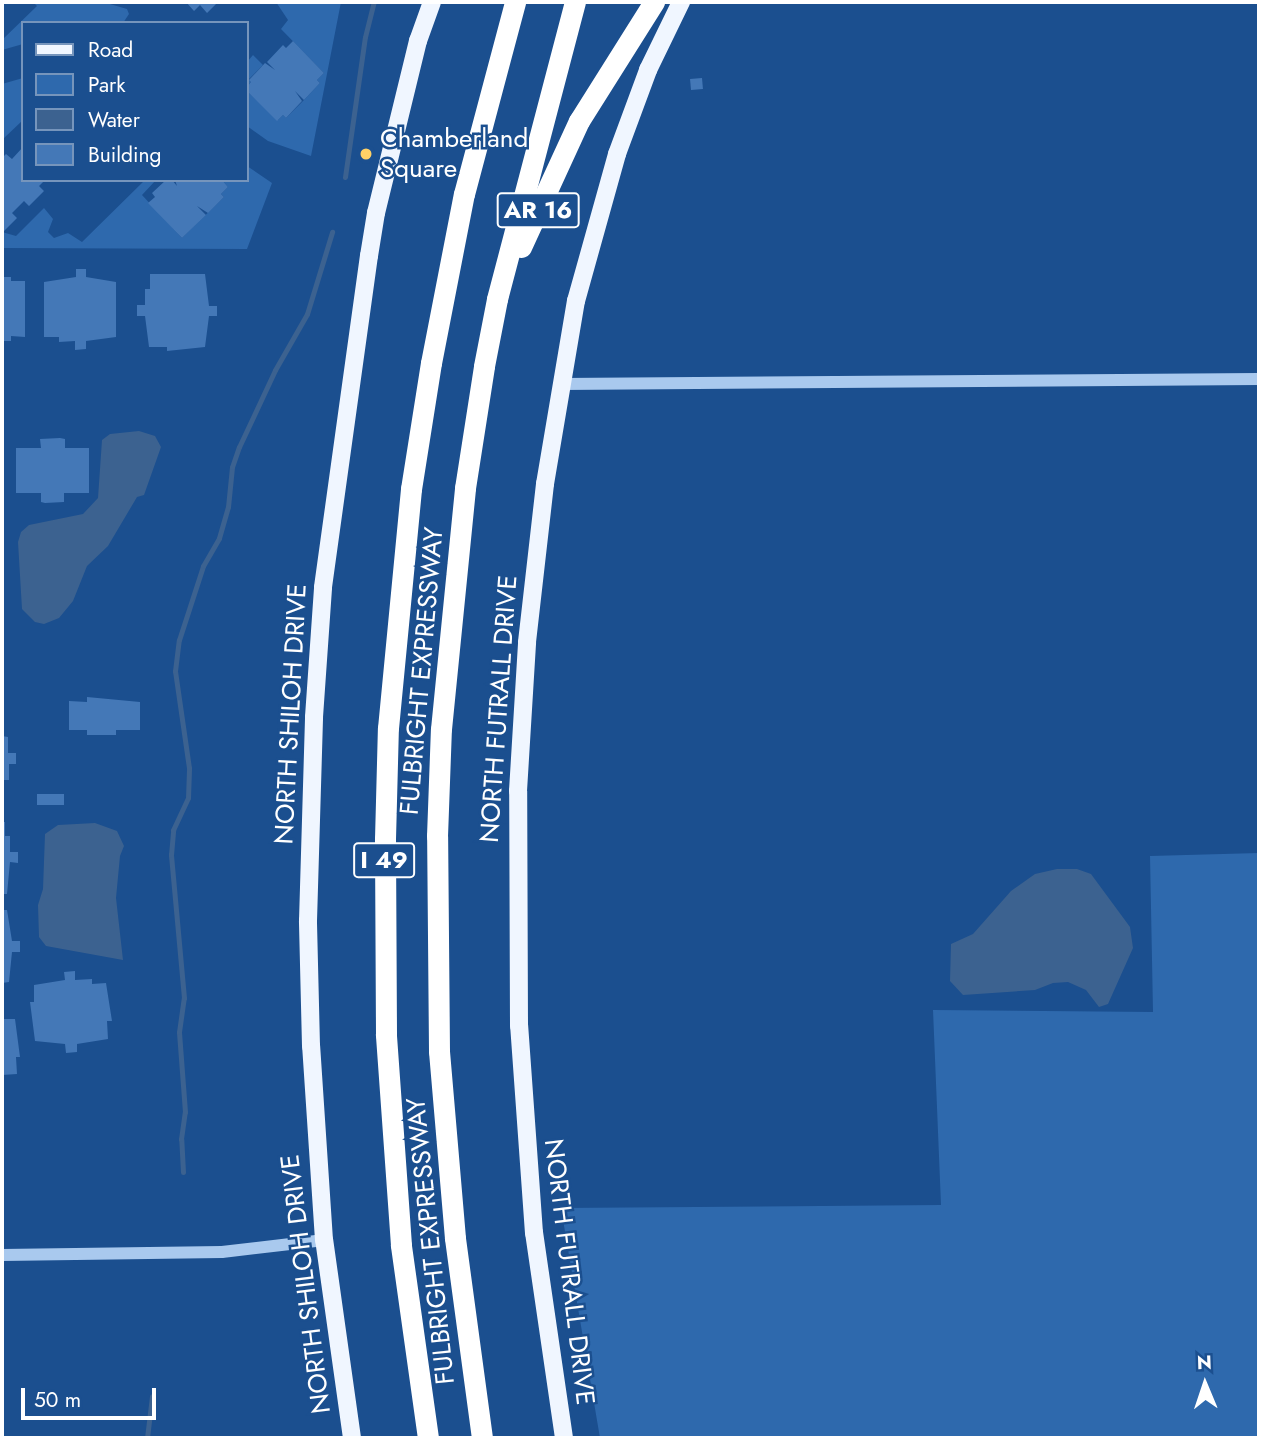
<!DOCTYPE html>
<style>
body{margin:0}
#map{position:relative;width:1261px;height:1440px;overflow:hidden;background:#1b4f8f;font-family:Jost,sans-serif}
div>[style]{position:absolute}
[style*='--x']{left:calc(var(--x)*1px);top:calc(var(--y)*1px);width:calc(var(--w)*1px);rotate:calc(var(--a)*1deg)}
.green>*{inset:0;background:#2e69ad}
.water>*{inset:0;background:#3c6290}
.stream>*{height:5px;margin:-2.5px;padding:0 2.5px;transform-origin:2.5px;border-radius:2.5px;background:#3c6290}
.building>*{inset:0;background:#4478b7;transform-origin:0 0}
.minor>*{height:12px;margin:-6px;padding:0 6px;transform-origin:6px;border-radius:6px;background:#a9c9ee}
.major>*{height:18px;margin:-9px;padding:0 9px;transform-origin:9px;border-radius:9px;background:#f0f6ff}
.highway>*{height:21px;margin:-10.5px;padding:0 10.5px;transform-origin:10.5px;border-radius:10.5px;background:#fff}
.dots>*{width:19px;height:19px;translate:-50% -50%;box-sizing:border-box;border:4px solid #1b4f8f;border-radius:50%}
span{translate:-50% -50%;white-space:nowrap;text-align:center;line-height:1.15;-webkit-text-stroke:5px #1b4f8f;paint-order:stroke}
.shield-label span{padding:2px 5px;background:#1b4f8f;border:2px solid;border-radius:5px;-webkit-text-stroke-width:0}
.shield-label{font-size:24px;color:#fff;font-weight:700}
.poi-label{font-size:26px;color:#fff}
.left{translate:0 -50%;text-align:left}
.street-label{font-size:26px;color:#fff}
.frame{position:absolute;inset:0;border:4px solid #fff;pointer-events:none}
.legend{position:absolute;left:21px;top:21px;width:228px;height:161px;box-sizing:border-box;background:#1b4f8f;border:2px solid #7695bc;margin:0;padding:9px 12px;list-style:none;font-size:21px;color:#fff}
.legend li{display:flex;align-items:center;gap:14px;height:35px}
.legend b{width:35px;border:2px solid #7695bc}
.north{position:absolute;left:1170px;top:1349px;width:70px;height:70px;-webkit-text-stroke:5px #1b4f8f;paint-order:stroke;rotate:358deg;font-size:19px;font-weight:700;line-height:28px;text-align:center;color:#fff}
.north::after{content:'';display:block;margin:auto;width:24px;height:32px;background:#fff;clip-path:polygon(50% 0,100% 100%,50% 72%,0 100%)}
.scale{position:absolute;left:21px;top:1388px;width:135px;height:32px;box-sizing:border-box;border:4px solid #fff;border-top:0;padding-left:9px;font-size:21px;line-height:24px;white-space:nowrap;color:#fff;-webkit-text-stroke:5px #1b4f8f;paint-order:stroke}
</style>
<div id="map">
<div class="green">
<div style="clip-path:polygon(33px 2px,103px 2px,127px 9px,129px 14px,123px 23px,23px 23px,23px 44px,2px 50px,2px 40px,37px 6px)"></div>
<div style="clip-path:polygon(276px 2px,341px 2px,311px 156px,268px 141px,247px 126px,247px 91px,278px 120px,283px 115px,286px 118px,304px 100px,320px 83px,317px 80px,324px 73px,281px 29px,288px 20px)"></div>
<div style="clip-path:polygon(253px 55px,263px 65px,249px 79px,251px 82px,247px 87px,247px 62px)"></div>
<div style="clip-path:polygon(23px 78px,23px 120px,2px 140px,2px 84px)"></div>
<div style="clip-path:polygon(247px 166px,272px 183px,247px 249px,2px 248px,2px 232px,16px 236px,44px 208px,53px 219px,48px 232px,54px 238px,68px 233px,82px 242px,145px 180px,156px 180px,142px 195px,182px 238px,224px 197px,221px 194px,228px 187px,222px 180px,247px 180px)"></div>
<div style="clip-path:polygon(1259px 853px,1259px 1438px,600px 1438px,561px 1208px,941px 1205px,933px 1010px,1153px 1012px,1150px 856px)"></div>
</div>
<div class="water">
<div style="clip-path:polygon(139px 431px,155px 436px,161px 447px,144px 495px,137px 497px,108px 546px,87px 566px,73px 601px,59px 618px,44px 624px,35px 622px,22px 609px,18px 542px,21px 532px,29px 525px,83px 514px,98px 498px,102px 440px,110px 434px)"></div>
<div style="clip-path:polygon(95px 823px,117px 831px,124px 846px,120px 856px,116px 898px,123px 960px,46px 946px,39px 937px,38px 905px,43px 889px,45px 834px,58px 825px)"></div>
<div style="clip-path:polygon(1057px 869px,1077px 869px,1091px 874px,1130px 927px,1133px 948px,1108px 1004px,1099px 1007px,1086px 990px,1068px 982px,1053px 983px,1035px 990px,963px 995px,950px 981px,951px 944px,973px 934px,1011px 891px,1035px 874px)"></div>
</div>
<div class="stream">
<div style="--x:345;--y:177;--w:141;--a:-81.9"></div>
<div style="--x:365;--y:37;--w:36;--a:-76"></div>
<div style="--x:183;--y:1172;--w:33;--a:-93"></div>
<div style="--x:181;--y:1139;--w:27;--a:-82"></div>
<div style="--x:185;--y:1112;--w:80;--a:-94.3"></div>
<div style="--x:179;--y:1032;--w:34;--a:-82"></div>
<div style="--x:184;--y:998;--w:144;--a:-95.2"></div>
<div style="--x:171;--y:855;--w:25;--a:-85"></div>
<div style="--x:173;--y:830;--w:35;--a:-65"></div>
<div style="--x:188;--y:798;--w:30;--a:-88"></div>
<div style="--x:189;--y:768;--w:98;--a:-98.2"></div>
<div style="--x:175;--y:671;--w:31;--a:-83"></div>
<div style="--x:179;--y:640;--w:78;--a:-72"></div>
<div style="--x:203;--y:566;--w:32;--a:-60"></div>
<div style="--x:219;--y:538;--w:32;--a:-74"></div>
<div style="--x:228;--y:507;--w:40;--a:-84.3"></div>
<div style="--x:232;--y:467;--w:21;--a:-71"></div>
<div style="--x:239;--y:447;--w:85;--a:-64.9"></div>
<div style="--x:275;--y:370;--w:64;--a:-60.3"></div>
<div style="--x:307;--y:314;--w:86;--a:-73"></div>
<div style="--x:147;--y:1438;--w:42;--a:-83.2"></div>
</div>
<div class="building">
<div style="clip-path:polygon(186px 2px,216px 2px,217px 3px,207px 13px,200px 5px,194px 11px)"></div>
<div style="clip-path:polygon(293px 41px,324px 73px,317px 80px,320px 83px,304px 100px,295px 91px,302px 101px,286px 118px,283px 115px,277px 121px,247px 91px,247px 87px,251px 82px,249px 80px,265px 63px,275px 70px,267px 62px,283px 45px,286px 48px)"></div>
<div style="left:702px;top:78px;width:11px;height:12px;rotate:85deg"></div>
<div style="clip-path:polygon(23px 147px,23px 180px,45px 180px,39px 186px,44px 191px,29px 206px,24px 201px,12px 213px,17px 218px,2px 233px,2px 158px,6px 154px,12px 159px)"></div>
<div style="clip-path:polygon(166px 180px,172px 180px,177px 186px,175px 180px,222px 180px,228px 187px,221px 194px,224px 197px,208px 213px,197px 206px,206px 215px,182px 238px,148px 203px,155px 197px,152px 193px)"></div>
<div style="clip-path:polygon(76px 269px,86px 269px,86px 277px,116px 282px,116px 337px,86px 341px,86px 349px,75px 350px,75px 341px,59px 342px,59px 337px,44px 337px,44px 282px,76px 277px)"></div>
<div style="clip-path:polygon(150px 274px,205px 274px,209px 306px,217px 306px,217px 316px,209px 316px,205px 347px,167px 351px,167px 347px,149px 347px,145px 316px,137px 316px,137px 305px,145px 305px,145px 289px,150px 289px)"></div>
<div style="clip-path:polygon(2px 277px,11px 277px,11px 281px,25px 281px,25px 337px,11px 336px,11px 341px,2px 341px)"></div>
<div style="clip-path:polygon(60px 438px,65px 439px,65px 448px,89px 448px,89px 493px,64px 493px,64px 502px,45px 503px,41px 502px,41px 493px,16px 493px,16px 448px,41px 448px,40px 439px)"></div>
<div style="clip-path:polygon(87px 697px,140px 702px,140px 730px,116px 730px,116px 735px,87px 735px,87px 730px,69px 730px,69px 701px,87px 702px)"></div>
<div style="clip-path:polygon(2px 736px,8px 737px,8px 753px,16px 753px,16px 764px,9px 764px,9px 780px,2px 780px)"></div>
<div style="left:64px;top:794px;width:11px;height:27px;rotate:90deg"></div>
<div style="clip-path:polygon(2px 822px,5px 822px,5px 836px,10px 836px,10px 852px,18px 852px,18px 863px,10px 862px,7px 894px,2px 894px)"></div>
<div style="clip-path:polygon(2px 910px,7px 910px,12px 941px,20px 941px,20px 952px,12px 952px,9px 982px,2px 983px)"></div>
<div style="clip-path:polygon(75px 971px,75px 980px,92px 979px,92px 984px,106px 983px,112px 1021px,107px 1021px,108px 1039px,77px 1044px,77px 1052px,66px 1053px,65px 1044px,35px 1041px,30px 1002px,34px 1002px,34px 985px,65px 980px,64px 972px)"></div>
<div style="clip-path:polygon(2px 1019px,15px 1019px,20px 1057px,16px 1057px,17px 1074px,2px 1075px)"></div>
</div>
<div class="minor">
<div style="--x:561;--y:384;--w:698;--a:-0.41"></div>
<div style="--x:2;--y:1255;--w:220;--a:-0.8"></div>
<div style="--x:222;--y:1252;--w:103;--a:-6.7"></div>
</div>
<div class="major">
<div style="--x:352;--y:1438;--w:200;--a:-98"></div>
<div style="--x:324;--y:1240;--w:194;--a:-93.8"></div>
<div style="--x:311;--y:1046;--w:125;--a:-91.4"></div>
<div style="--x:308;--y:921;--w:204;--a:-88.3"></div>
<div style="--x:314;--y:717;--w:130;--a:-86"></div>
<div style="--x:323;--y:587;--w:334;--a:-82.1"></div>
<div style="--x:369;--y:256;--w:44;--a:-80.8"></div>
<div style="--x:376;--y:213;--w:177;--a:-76.3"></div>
<div style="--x:418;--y:41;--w:41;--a:-70.3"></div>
<div style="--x:564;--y:1438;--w:207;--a:-98.3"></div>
<div style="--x:534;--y:1233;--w:208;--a:-94.1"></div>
<div style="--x:519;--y:1026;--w:235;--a:-90.2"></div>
<div style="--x:518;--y:791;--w:149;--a:-86.5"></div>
<div style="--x:527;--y:642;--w:159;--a:-83.5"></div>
<div style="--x:545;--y:484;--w:186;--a:-80.4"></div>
<div style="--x:576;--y:301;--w:153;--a:-74.4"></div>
<div style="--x:617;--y:154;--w:90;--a:-69.7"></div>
<div style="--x:648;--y:70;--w:76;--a:-64.1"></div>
</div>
<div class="highway">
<div style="--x:521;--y:247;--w:139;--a:-65.3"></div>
<div style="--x:579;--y:121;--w:141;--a:-57.8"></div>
<div style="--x:428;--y:1438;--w:195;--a:-98"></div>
<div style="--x:401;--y:1245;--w:212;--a:-94.1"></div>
<div style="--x:386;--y:1034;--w:195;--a:-90.3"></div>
<div style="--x:385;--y:839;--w:111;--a:-88.5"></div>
<div style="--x:388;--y:728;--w:240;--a:-84.5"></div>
<div style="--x:411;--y:489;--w:128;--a:-81"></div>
<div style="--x:431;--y:363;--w:172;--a:-79"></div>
<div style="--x:464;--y:194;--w:199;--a:-75.1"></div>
<div style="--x:482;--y:1438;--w:202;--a:-97.7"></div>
<div style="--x:455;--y:1238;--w:188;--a:-94.9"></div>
<div style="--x:439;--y:1051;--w:215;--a:-90.5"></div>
<div style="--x:437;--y:836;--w:107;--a:-87.9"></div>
<div style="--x:441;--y:729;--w:242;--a:-84.3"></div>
<div style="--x:465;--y:488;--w:123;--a:-81.1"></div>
<div style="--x:484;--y:366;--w:68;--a:-79"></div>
<div style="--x:497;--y:299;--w:307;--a:-75.3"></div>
</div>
<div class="dots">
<div style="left:366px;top:154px;background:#ffd166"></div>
</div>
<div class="shield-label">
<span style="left:538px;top:210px">AR 16</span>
<span style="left:384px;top:860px">I 49</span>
</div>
<div class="poi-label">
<span class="left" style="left:380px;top:154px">Chamberland<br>Square</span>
</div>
<div class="street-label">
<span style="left:422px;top:671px;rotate:-85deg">FULBRIGHT EXPRESSWAY</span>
<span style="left:499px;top:709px;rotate:-86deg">NORTH FUTRALL DRIVE</span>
<span style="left:291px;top:714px;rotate:-87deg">NORTH SHILOH DRIVE</span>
<span style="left:431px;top:1241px;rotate:-96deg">FULBRIGHT EXPRESSWAY</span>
<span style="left:569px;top:1272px;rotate:83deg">NORTH FUTRALL DRIVE</span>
<span style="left:306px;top:1284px;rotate:-97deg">NORTH SHILOH DRIVE</span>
</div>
<div class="frame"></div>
<ul class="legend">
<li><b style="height:9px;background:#f0f6ff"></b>Road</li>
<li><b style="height:19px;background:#2e69ad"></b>Park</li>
<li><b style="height:19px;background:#3c6290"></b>Water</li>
<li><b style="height:19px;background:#4478b7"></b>Building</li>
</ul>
<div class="north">N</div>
<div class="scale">50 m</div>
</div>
